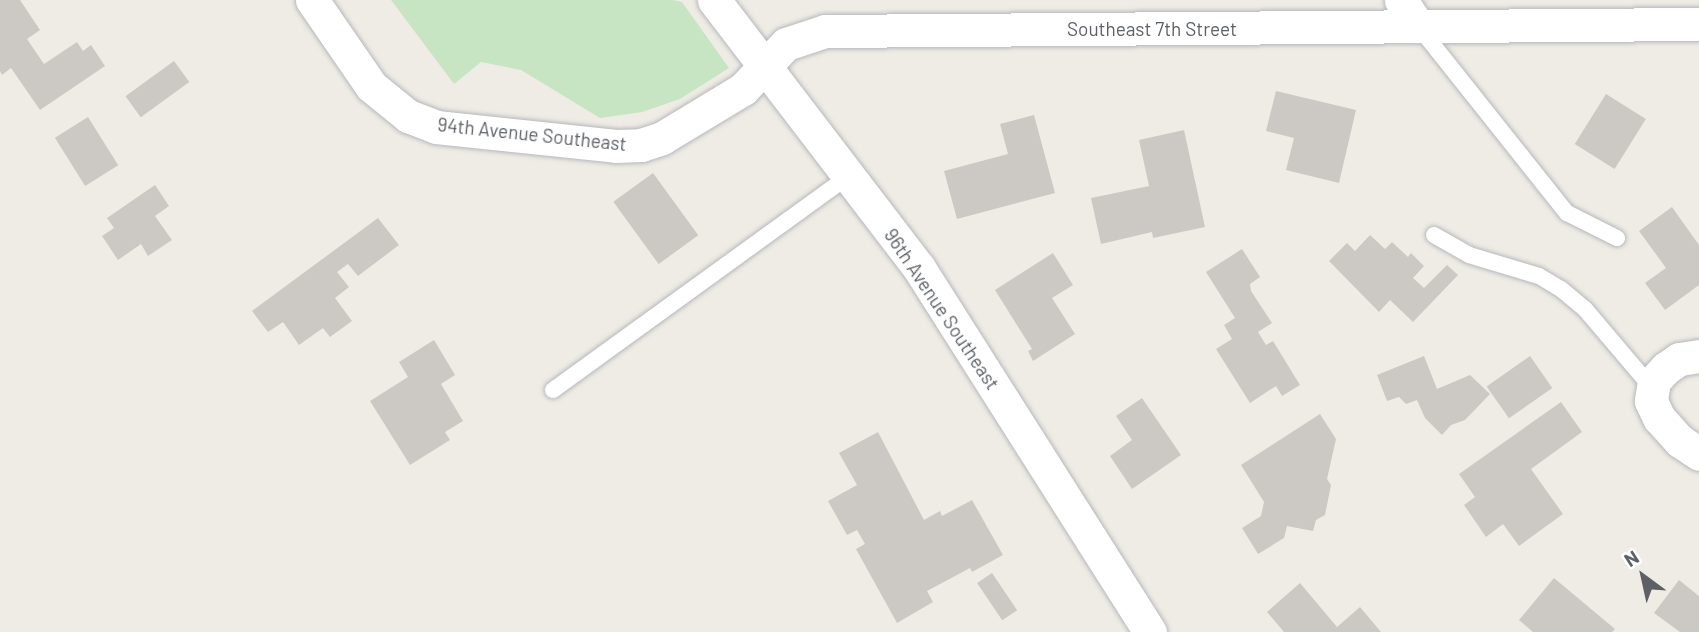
<!DOCTYPE html>
<style>
body{margin:0}
#map{position:relative;width:1699px;height:632px;overflow:hidden;background:#efece5;font-family:Barlow,sans-serif}
div>[style]{position:absolute}
[style*='--x']{left:calc(var(--x)*1px);top:calc(var(--y)*1px);width:calc(var(--w)*1px);rotate:calc(var(--a)*1deg)}
.green>*{inset:0;background:#c7e5c3}
.building>*{inset:0;background:#ccc9c4;transform-origin:0 0}
.roads{filter:drop-shadow(0 0 2px #b5b8bb) drop-shadow(0 0 2px #b5b8bb)}
.service>*{height:16px;margin:-8px;padding:0 8px;transform-origin:8px;border-radius:8px;background:#fff}
.minor>*{height:33px;margin:-16.5px;padding:0 16.5px;transform-origin:16.5px;border-radius:16.5px;background:#fff}
span{translate:-50% -50%;white-space:nowrap;text-align:center;line-height:1.15;-webkit-text-stroke:6px #fff;paint-order:stroke}
.street-label{font-size:19px;color:#5d6165}
.north{position:absolute;left:1608px;top:541px;width:70px;height:70px;-webkit-text-stroke:5px #fff;paint-order:stroke;rotate:327deg;font-size:19px;font-weight:700;line-height:28px;text-align:center;color:#5d6165}
.north::after{content:'';display:block;margin:auto;width:24px;height:32px;background:#5d6165;clip-path:polygon(50% 0,100% 100%,50% 72%,0 100%)}
</style>
<div id="map">
<div class="green">
<div style="clip-path:polygon(391px 0,673px 0,682px 2px,729px 68px,680px 99px,642px 112px,600px 118px,521px 70px,481px 62px,454px 84px)"></div>
</div>
<div class="building">
<div style="clip-path:polygon(0 0,20px 0,40px 30px,27px 39px,44px 64px,77px 42px,83px 51px,91px 45px,105px 66px,40px 110px,11px 68px,2px 75px,0 71px)"></div>
<div style="left:174px;top:61px;width:26px;height:60px;rotate:54deg"></div>
<div style="clip-path:polygon(1276px 91px,1356px 110px,1339px 183px,1286px 170px,1294px 138px,1266px 131px)"></div>
<div style="left:1606px;top:94px;width:47px;height:59px;rotate:32deg"></div>
<div style="clip-path:polygon(1034px 115px,1055px 193px,957px 219px,944px 171px,1008px 154px,1000px 124px)"></div>
<div style="left:88px;top:117px;width:57px;height:39px;rotate:58deg"></div>
<div style="clip-path:polygon(1184px 130px,1205px 227px,1153px 238px,1152px 232px,1101px 244px,1091px 198px,1149px 186px,1139px 140px)"></div>
<div style="left:653px;top:173px;width:77px;height:49px;rotate:54deg"></div>
<div style="clip-path:polygon(155px 185px,169px 206px,155px 216px,172px 240px,148px 256px,141px 244px,118px 260px,102px 236px,114px 228px,107px 218px)"></div>
<div style="clip-path:polygon(1672px 207px,1699px 245px,1699px 285px,1665px 310px,1645px 283px,1666px 268px,1639px 231px)"></div>
<div style="clip-path:polygon(378px 218px,399px 245px,358px 276px,348px 264px,337px 272px,349px 287px,335px 298px,352px 321px,330px 337px,323px 328px,299px 345px,283px 322px,268px 332px,252px 311px)"></div>
<div style="clip-path:polygon(1370px 235px,1385px 249px,1392px 242px,1408px 257px,1411px 253px,1424px 266px,1413px 278px,1424px 288px,1447px 265px,1458px 275px,1413px 322px,1390px 300px,1379px 312px,1329px 261px,1347px 243px,1355px 251px)"></div>
<div style="clip-path:polygon(1242px 249px,1260px 277px,1250px 284px,1251px 291px,1272px 323px,1258px 332px,1266px 345px,1273px 341px,1300px 385px,1282px 396px,1276px 386px,1250px 403px,1216px 349px,1232px 339px,1224px 325px,1235px 318px,1206px 272px)"></div>
<div style="clip-path:polygon(1053px 253px,1073px 285px,1052px 298px,1075px 334px,1033px 361px,1028px 351px,1032px 349px,995px 290px)"></div>
<div style="clip-path:polygon(434px 340px,455px 375px,441px 384px,463px 421px,445px 432px,450px 440px,410px 465px,370px 401px,408px 377px,399px 362px)"></div>
<div style="clip-path:polygon(1424px 356px,1437px 389px,1470px 375px,1490px 394px,1465px 420px,1451px 425px,1442px 435px,1425px 418px,1417px 400px,1406px 404px,1399px 397px,1387px 401px,1377px 375px)"></div>
<div style="left:1530px;top:356px;width:39px;height:53px;rotate:55deg"></div>
<div style="clip-path:polygon(1142px 398px,1181px 455px,1132px 489px,1110px 456px,1132px 440px,1116px 416px)"></div>
<div style="clip-path:polygon(1561px 402px,1582px 432px,1531px 469px,1563px 514px,1519px 546px,1503px 524px,1486px 537px,1464px 505px,1475px 497px,1459px 474px)"></div>
<div style="clip-path:polygon(1320px 414px,1336px 439px,1327px 479px,1331px 485px,1325px 515px,1316px 520px,1313px 531px,1287px 526px,1284px 538px,1258px 554px,1242px 528px,1261px 516px,1264px 502px,1241px 465px)"></div>
<div style="clip-path:polygon(878px 432px,924px 520px,940px 511px,942px 516px,972px 500px,1003px 555px,972px 572px,970px 568px,927px 591px,933px 602px,897px 623px,856px 549px,865px 544px,857px 530px,847px 535px,828px 501px,857px 485px,839px 453px)"></div>
<div style="left:992px;top:573px;width:45px;height:18px;rotate:56deg"></div>
<div style="clip-path:polygon(1554px 578px,1615px 629px,1612px 632px,1533px 632px,1519px 620px)"></div>
<div style="clip-path:polygon(1679px 580px,1699px 596px,1699px 632px,1680px 632px,1654px 613px)"></div>
<div style="clip-path:polygon(1300px 583px,1337px 627px,1360px 607px,1381px 632px,1284px 632px,1267px 612px)"></div>
</div>
<div class="roads">
<div class="service">
<div style="--x:1418;--y:26;--w:239;--a:51.5"></div>
<div style="--x:1567;--y:213;--w:56;--a:26.6"></div>
<div style="--x:1434;--y:235;--w:40;--a:29.7"></div>
<div style="--x:1469;--y:255;--w:73;--a:16.7"></div>
<div style="--x:1539;--y:276;--w:26;--a:31"></div>
<div style="--x:1561;--y:289;--w:31;--a:40"></div>
<div style="--x:1585;--y:309;--w:104;--a:49.7"></div>
<div style="--x:553;--y:390;--w:367;--a:-35.9"></div>
</div>
<div class="minor">
<div style="--x:312;--y:0;--w:104;--a:55.5"></div>
<div style="--x:371;--y:86;--w:48;--a:39"></div>
<div style="--x:408;--y:116;--w:30;--a:21"></div>
<div style="--x:436;--y:127;--w:181;--a:6"></div>
<div style="--x:616;--y:146;--w:25;--a:-2"></div>
<div style="--x:641;--y:145;--w:22;--a:-18"></div>
<div style="--x:662;--y:138;--w:95;--a:-31.2"></div>
<div style="--x:743;--y:89;--w:62;--a:-46.3"></div>
<div style="--x:786;--y:44;--w:41;--a:-18.4"></div>
<div style="--x:825;--y:31;--w:874;--a:-0.46"></div>
<div style="--x:714;--y:0;--w:337;--a:52.6"></div>
<div style="--x:919;--y:268;--w:431;--a:57.6"></div>
<div style="--x:1401;--y:0;--w:31;--a:57"></div>
<div style="--x:1699;--y:356;--w:20;--a:171"></div>
<div style="--x:1679;--y:359;--w:16;--a:145"></div>
<div style="--x:1666;--y:368;--w:18;--a:133"></div>
<div style="--x:1654;--y:381;--w:20;--a:99"></div>
<div style="--x:1651;--y:401;--w:19;--a:65"></div>
<div style="--x:1659;--y:418;--w:31;--a:48"></div>
<div style="--x:1680;--y:441;--w:23;--a:34"></div>
</div>
</div>
<div class="street-label">
<span style="left:1152px;top:29px">Southeast 7th Street</span>
<span style="left:532px;top:134px;rotate:6deg">94th Avenue Southeast</span>
<span style="left:942px;top:309px;rotate:56deg">96th Avenue Southeast</span>
</div>
<div class="north">N</div>
</div>
